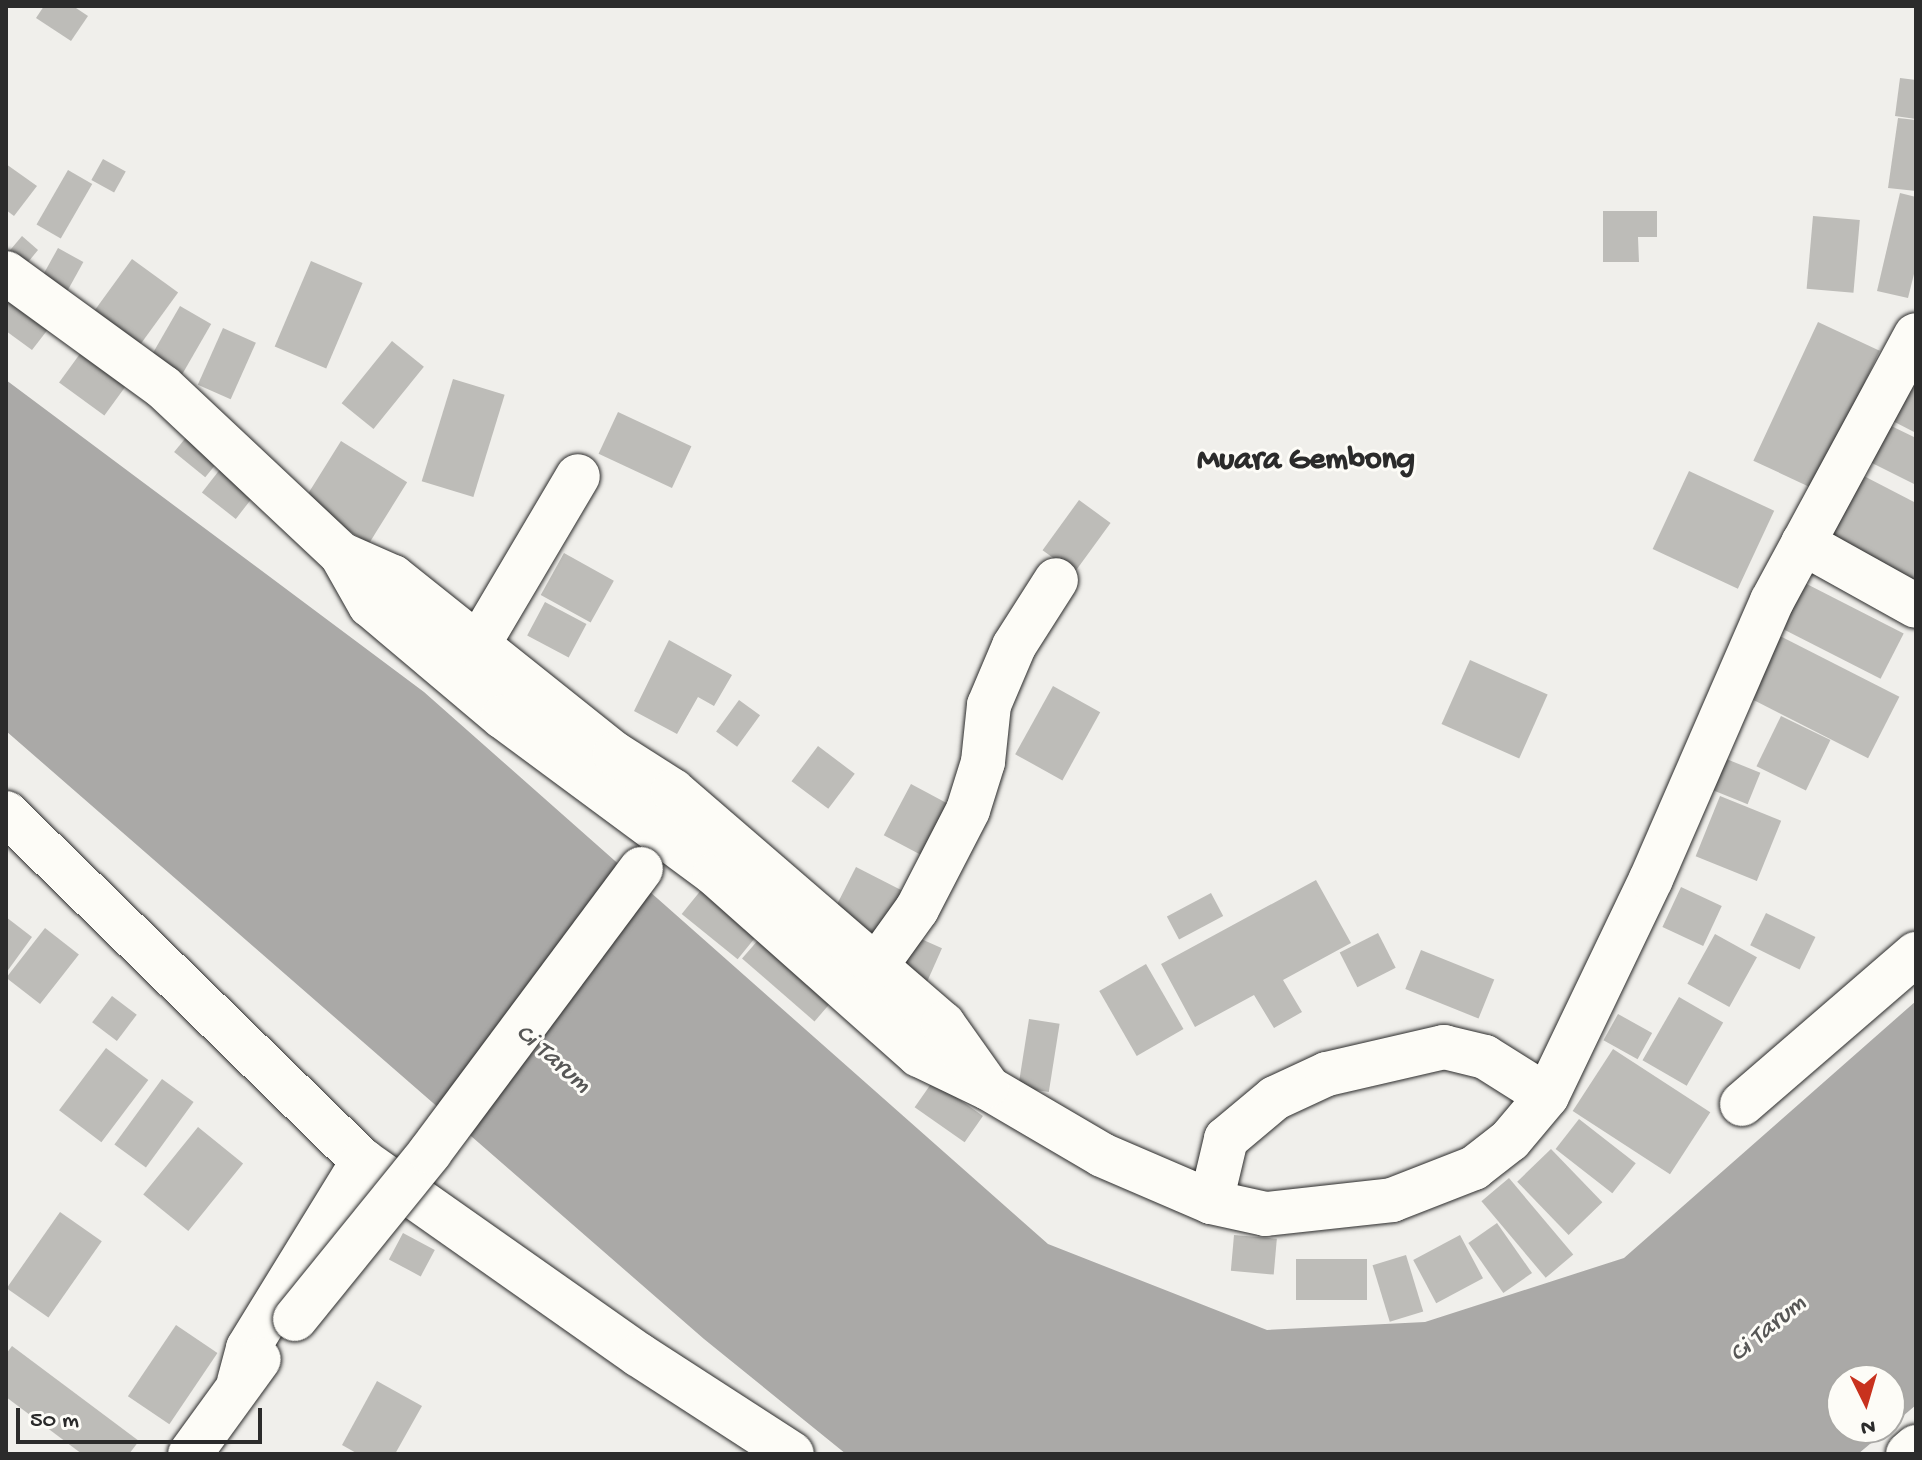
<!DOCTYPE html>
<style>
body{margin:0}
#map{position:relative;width:1922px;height:1460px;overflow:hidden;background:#f0efeb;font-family:"Gochi Hand",sans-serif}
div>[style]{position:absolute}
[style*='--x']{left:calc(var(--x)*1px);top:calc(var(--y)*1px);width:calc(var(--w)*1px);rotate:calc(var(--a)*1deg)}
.water>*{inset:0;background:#aaa9a7}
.building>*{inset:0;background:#bdbcb8;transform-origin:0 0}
.roads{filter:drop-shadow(0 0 2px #2b2b2b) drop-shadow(0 0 2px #2b2b2b)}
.minor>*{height:44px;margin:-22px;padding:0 22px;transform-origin:22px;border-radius:22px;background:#fdfcf7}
.bridges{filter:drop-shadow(0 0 2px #2b2b2b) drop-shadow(0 0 2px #2b2b2b)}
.minor-bridge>*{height:44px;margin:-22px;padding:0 22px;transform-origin:22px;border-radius:22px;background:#fdfcf7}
span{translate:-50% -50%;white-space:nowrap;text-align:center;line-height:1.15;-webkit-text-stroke:6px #fdfcf7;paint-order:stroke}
.water-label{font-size:26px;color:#575756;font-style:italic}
.district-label{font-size:32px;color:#2b2b2b;font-weight:700}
.frame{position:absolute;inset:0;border:8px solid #2b2b2b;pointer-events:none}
.north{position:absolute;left:1826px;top:1364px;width:80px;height:80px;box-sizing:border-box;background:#fdfcf7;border:2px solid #a9a8a5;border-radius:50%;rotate:175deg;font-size:22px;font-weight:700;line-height:32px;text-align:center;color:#2b2b2b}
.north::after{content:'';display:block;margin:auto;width:28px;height:36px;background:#c8321e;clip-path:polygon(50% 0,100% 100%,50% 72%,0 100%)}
.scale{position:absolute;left:16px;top:1408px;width:246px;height:36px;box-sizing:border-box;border:4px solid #2b2b2b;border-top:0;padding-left:10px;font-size:24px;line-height:28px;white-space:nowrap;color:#2b2b2b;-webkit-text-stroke:6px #fdfcf7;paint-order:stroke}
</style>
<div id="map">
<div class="water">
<div style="clip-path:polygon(6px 380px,424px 692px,1048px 1244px,1267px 1330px,1425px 1322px,1624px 1258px,1916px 1001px,1916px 1405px,1890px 1427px,1890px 1380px,1842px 1380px,1842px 1428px,1889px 1428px,1858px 1454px,846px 1454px,704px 1339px,6px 731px)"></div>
</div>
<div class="building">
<div style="clip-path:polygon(44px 6px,73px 6px,88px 16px,71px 41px,36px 18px)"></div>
<div style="clip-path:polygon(1900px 78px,1916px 80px,1916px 119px,1895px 116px)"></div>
<div style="clip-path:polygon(1898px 118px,1916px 120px,1916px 191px,1888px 188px)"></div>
<div style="left:103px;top:159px;width:26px;height:24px;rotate:29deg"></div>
<div style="clip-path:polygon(6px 164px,37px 186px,14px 216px,6px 210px)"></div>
<div style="left:68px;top:170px;width:28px;height:63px;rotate:30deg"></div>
<div style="clip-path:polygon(1900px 193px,1916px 197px,1916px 266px,1908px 298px,1877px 291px)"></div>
<div style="clip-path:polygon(1603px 211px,1657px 211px,1657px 237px,1638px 237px,1639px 262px,1603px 262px)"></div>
<div style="left:1813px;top:216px;width:47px;height:73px;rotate:5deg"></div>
<div style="clip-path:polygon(22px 236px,38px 250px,15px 278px,6px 255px)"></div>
<div style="left:58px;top:248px;width:29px;height:47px;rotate:29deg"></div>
<div style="left:132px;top:259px;width:57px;height:77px;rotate:36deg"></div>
<div style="left:311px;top:261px;width:56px;height:93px;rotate:23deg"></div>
<div style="clip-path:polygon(6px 298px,49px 328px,32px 350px,6px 331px)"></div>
<div style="left:180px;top:306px;width:36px;height:68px;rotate:30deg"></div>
<div style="left:1818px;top:322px;width:68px;height:153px;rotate:25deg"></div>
<div style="left:223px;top:328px;width:36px;height:62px;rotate:24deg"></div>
<div style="left:392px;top:341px;width:41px;height:80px;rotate:39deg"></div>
<div style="left:82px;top:351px;width:56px;height:39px;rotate:36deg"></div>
<div style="clip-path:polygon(1916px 374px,1916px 433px,1885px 417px)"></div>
<div style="left:453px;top:379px;width:54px;height:107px;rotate:17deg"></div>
<div style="left:618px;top:412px;width:81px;height:46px;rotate:25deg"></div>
<div style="clip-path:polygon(1881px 421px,1916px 438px,1916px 485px,1862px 458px)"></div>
<div style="left:188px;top:435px;width:40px;height:22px;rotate:39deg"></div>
<div style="left:341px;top:441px;width:78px;height:72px;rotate:32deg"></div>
<div style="left:221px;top:468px;width:43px;height:31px;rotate:38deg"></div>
<div style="left:1689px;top:471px;width:94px;height:86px;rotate:25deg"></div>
<div style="clip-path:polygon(1860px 474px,1916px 503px,1916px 599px,1821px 549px)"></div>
<div style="left:1079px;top:500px;width:39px;height:62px;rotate:36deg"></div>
<div style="left:564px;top:553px;width:57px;height:48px;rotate:29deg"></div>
<div style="left:1795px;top:578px;width:122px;height:51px;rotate:27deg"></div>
<div style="left:545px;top:602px;width:47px;height:38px;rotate:28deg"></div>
<div style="left:1780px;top:636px;width:134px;height:69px;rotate:27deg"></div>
<div style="clip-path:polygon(669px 640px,732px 675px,714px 706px,698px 697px,677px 734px,634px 711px)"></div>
<div style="left:1470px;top:660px;width:85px;height:70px;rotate:24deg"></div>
<div style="left:1053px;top:686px;width:54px;height:78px;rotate:29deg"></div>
<div style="left:739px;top:700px;width:26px;height:39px;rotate:36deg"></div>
<div style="left:1781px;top:716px;width:55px;height:56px;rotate:26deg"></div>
<div style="left:818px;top:746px;width:46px;height:44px;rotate:37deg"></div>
<div style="left:1714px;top:754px;width:50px;height:34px;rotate:22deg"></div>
<div style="left:911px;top:784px;width:44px;height:58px;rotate:28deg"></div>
<div style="left:1720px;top:796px;width:66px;height:65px;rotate:22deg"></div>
<div style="left:856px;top:867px;width:56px;height:51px;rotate:27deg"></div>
<div style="left:710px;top:879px;width:72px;height:45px;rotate:39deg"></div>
<div style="clip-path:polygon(1316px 880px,1351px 943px,1283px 980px,1302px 1012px,1274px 1028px,1254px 995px,1195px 1027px,1161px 964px)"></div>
<div style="left:1681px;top:887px;width:45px;height:44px;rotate:25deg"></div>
<div style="left:1211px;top:893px;width:26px;height:50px;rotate:62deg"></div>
<div style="left:1766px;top:913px;width:55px;height:36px;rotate:26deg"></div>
<div style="clip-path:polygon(6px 917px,32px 937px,6px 973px)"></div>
<div style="left:45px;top:928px;width:43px;height:63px;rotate:38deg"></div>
<div style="left:765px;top:932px;width:96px;height:35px;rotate:41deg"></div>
<div style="left:1378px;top:933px;width:39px;height:43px;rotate:63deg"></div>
<div style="left:910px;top:934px;width:35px;height:47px;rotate:24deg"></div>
<div style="left:1715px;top:934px;width:48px;height:57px;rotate:29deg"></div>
<div style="left:1421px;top:950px;width:79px;height:42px;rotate:22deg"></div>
<div style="left:1146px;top:964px;width:75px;height:54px;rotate:60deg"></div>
<div style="left:112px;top:996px;width:31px;height:33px;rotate:37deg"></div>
<div style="left:1679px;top:997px;width:51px;height:73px;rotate:30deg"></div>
<div style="left:1618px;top:1014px;width:39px;height:30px;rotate:29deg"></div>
<div style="left:1029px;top:1019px;width:31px;height:69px;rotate:9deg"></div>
<div style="left:106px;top:1048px;width:53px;height:78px;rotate:37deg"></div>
<div style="left:1613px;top:1049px;width:116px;height:74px;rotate:33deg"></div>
<div style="left:162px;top:1079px;width:39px;height:81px;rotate:36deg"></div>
<div style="left:933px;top:1081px;width:61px;height:32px;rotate:35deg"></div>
<div style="left:1579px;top:1119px;width:72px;height:38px;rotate:38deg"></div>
<div style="left:198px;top:1127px;width:58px;height:87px;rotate:39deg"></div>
<div style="left:1551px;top:1149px;width:74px;height:47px;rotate:46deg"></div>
<div style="left:1509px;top:1178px;width:100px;height:36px;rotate:50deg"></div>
<div style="left:60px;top:1212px;width:51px;height:93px;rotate:35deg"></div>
<div style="left:1497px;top:1223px;width:61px;height:35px;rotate:55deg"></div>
<div style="left:403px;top:1233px;width:36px;height:30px;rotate:28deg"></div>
<div style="left:1234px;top:1235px;width:43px;height:36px;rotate:5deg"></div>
<div style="left:1460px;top:1235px;width:49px;height:53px;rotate:62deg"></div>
<div style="left:1406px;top:1255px;width:59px;height:35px;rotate:73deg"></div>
<div style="left:1296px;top:1259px;width:71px;height:41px"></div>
<div style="left:176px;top:1325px;width:50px;height:86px;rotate:34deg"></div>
<div style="clip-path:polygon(12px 1346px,139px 1441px,129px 1454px,82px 1454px,6px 1397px,6px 1354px)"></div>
<div style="clip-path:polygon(377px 1381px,422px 1406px,395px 1454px,358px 1454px,342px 1445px)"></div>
</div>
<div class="roads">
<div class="minor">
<div style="--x:6;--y:273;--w:194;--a:36"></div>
<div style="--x:163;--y:387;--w:244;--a:43.2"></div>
<div style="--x:341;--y:554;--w:59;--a:60.4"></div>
<div style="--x:370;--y:605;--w:174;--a:40.1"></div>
<div style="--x:503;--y:717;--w:264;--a:36.5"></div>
<div style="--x:715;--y:874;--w:273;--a:41.6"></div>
<div style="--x:919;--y:1055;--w:76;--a:25.6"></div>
<div style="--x:988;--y:1088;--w:132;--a:30.4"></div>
<div style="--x:1102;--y:1155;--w:119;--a:23.3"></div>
<div style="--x:1211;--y:1202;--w:56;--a:12.3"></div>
<div style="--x:1266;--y:1214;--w:127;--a:-6.3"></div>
<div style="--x:1392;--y:1200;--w:88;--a:-21.3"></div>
<div style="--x:1474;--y:1168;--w:46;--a:-37.9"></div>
<div style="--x:1510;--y:1140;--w:57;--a:-49.9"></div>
<div style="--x:1547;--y:1096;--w:241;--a:-64.4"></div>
<div style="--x:1651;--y:879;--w:303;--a:-66.5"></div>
<div style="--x:1772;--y:601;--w:302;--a:-61.6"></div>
<div style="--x:1803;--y:543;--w:129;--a:29.1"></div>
<div style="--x:341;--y:554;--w:57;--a:23.9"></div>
<div style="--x:393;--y:577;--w:284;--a:38.6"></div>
<div style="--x:615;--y:754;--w:69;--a:32.5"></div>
<div style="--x:673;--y:791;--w:357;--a:40.8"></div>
<div style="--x:943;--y:1024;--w:76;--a:54.6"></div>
<div style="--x:478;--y:645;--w:196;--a:-59.4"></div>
<div style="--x:6;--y:813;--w:499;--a:44.3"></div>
<div style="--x:363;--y:1161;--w:337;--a:35.1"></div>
<div style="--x:639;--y:1355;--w:182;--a:32.9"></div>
<div style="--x:876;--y:966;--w:70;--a:-54.3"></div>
<div style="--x:917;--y:909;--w:111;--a:-62.7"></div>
<div style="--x:968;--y:810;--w:50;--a:-72.6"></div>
<div style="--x:983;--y:762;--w:57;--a:-84"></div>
<div style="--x:989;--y:705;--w:64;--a:-67"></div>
<div style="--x:1014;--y:646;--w:78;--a:-57.5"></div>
<div style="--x:1742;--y:1104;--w:230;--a:-40.8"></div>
<div style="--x:1211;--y:1202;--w:65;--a:-76.6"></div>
<div style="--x:1226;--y:1139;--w:64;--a:-39.9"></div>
<div style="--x:1275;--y:1098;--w:57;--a:-24.8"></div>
<div style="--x:1327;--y:1074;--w:120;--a:-13"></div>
<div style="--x:1444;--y:1047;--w:42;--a:13.7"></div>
<div style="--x:1485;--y:1057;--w:73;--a:32.2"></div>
<div style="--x:239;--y:1382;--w:35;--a:-75"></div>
<div style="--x:248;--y:1348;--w:220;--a:-58.4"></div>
<div style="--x:190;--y:1454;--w:117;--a:-54"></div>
<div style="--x:1908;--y:1454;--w:11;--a:-41"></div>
</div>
</div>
<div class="bridges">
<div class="minor-bridge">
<div style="--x:295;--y:1319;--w:215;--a:-51"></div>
<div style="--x:430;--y:1152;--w:353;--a:-53.3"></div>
</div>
</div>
<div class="water-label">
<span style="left:552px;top:1060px;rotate:41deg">Ci Tarum</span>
<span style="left:1769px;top:1330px;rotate:-40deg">Ci Tarum</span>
</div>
<div class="district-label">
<span style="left:1306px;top:461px">Muara Gembong</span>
</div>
<div class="frame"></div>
<div class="north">N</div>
<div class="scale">50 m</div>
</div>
